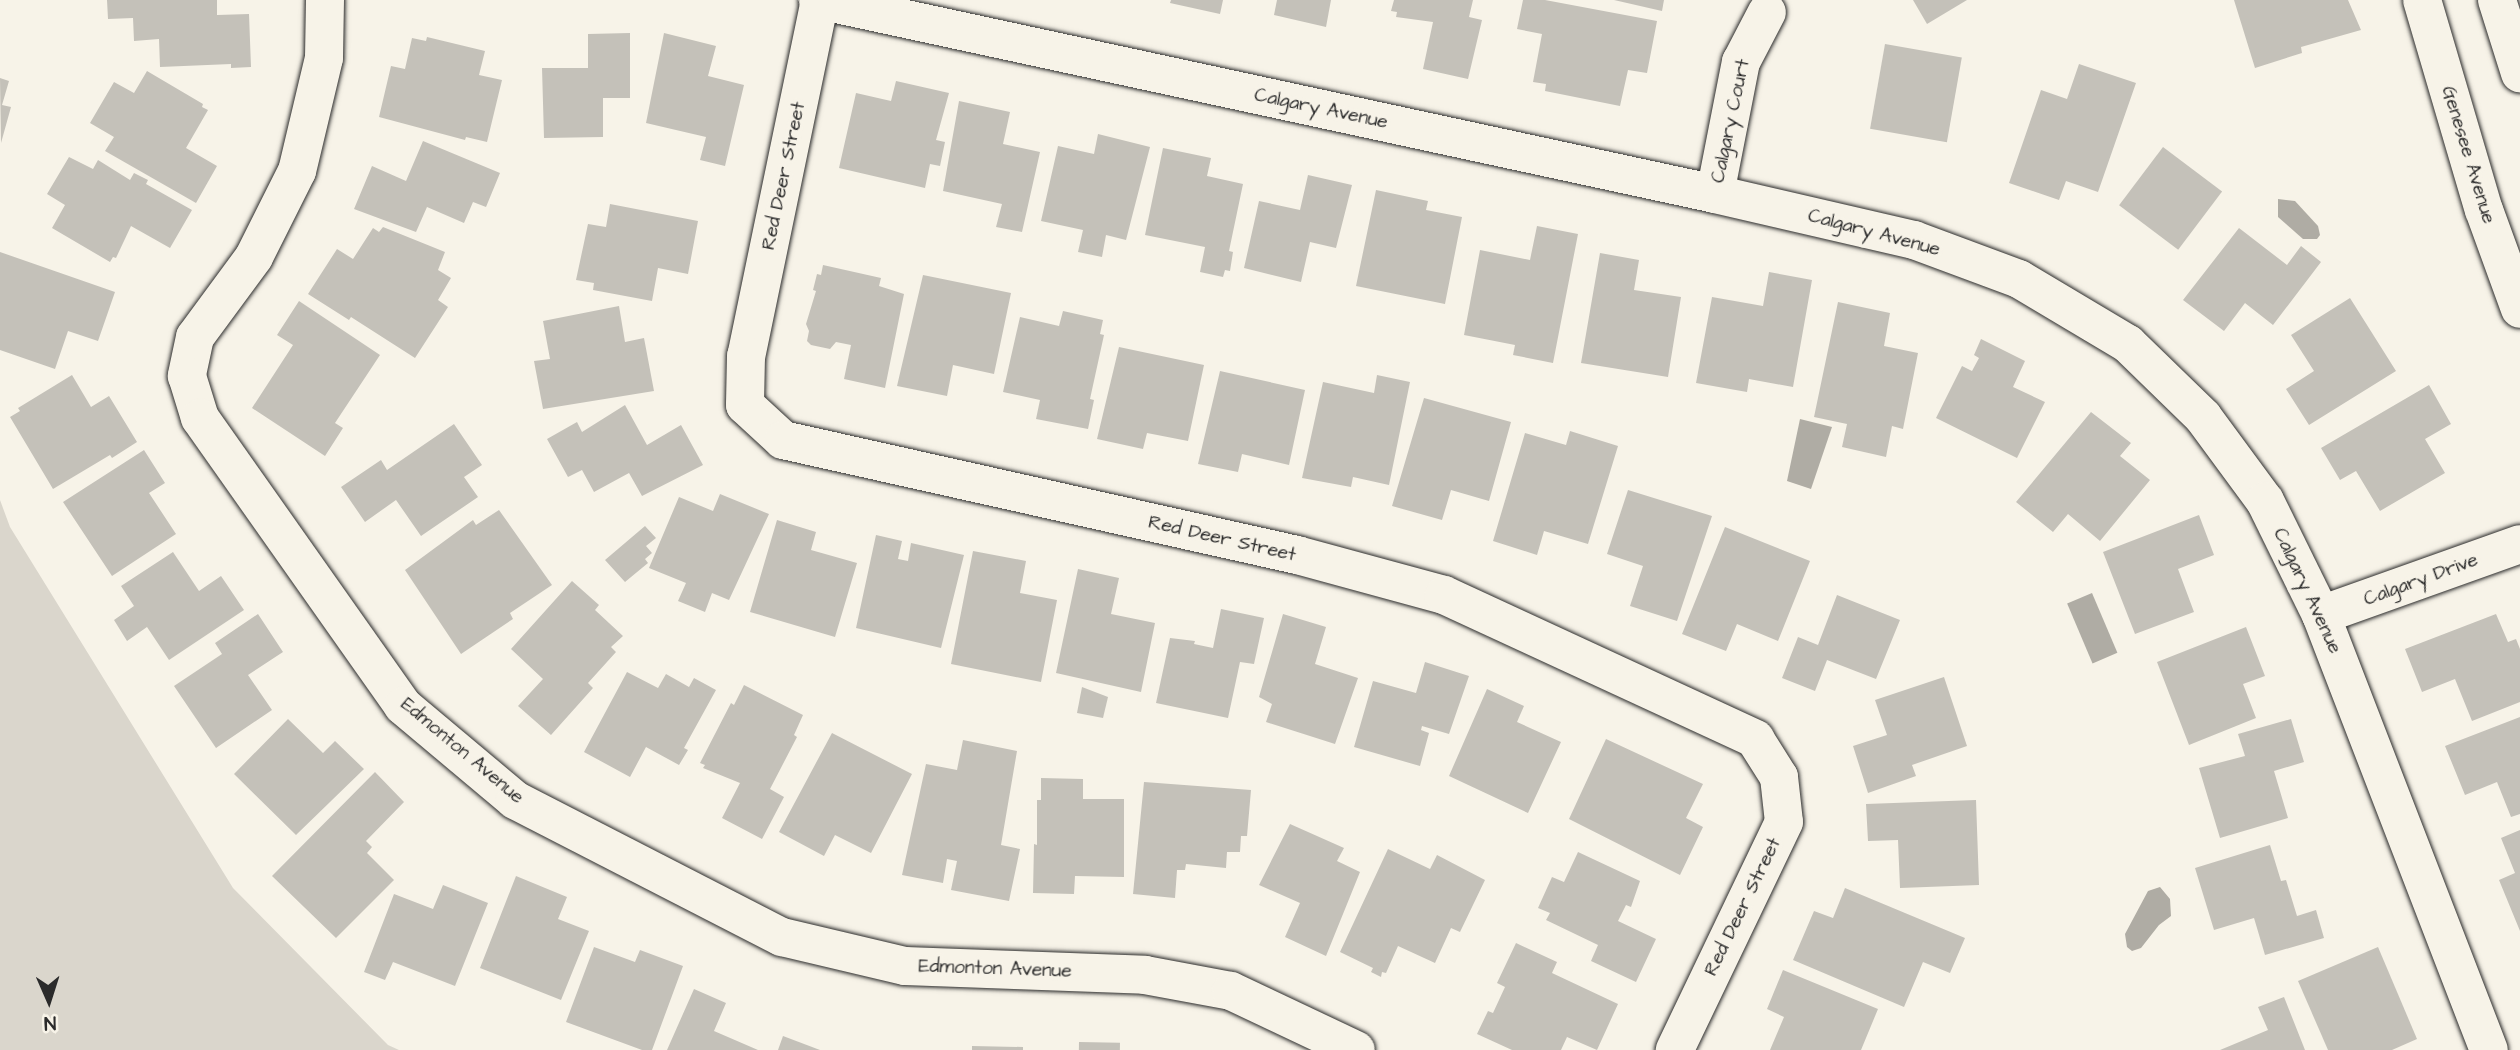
<!DOCTYPE html>
<style>
body{margin:0}
#map{position:relative;width:2520px;height:1050px;overflow:hidden;background:#f7f3e8;font-family:"Architects Daughter",sans-serif}
div>[style]{position:absolute}
[style*='--x']{left:calc(var(--x)*1px);top:calc(var(--y)*1px);width:calc(var(--w)*1px);rotate:calc(var(--a)*1deg)}
.green>*{inset:0;background:#dad6cc}
.water>*{inset:0;background:#afaca4;transform-origin:0 0}
.building>*{inset:0;background:#c4c1b9;transform-origin:0 0}
.roads{filter:drop-shadow(0 0 2px #2b2b2b) drop-shadow(0 0 2px #2b2b2b)}
.minor>*{height:38px;margin:-19px;padding:0 19px;transform-origin:19px;border-radius:19px;background:#f7f3e8}
.major>*{height:38px;margin:-19px;padding:0 19px;transform-origin:19px;border-radius:19px;background:#f7f3e8}
span{translate:-50% -50%;white-space:nowrap;text-align:center;line-height:1.15;-webkit-text-stroke:7px #f7f3e8;paint-order:stroke}
.street-label{font-size:19px;color:#2b2b2b}
.north{position:absolute;left:14px;top:966px;width:70px;height:70px;-webkit-text-stroke:5px #f7f3e8;paint-order:stroke;rotate:177deg;font-size:19px;font-weight:700;line-height:28px;text-align:center;color:#2b2b2b}
.north::after{content:'';display:block;margin:auto;width:24px;height:32px;background:#2b2b2b;clip-path:polygon(50% 0,100% 100%,50% 72%,0 100%)}
</style>
<div id="map">
<div class="green">
<div style="clip-path:polygon(0 500px,10px 527px,233px 888px,388px 1045px,399px 1050px,0 1050px)"></div>
</div>
<div class="water">
<div style="clip-path:polygon(2278px 199px,2295px 201px,2318px 226px,2320px 235px,2317px 239px,2303px 239px,2278px 217px)"></div>
<div style="clip-path:polygon(1800px 419px,1832px 427px,1811px 489px,1787px 481px)"></div>
<div style="left:2092px;top:593px;width:65px;height:27px;rotate:67deg"></div>
<div style="clip-path:polygon(2160px 887px,2170px 899px,2171px 916px,2159px 925px,2141px 948px,2132px 951px,2127px 947px,2125px 934px,2148px 891px)"></div>
</div>
<div class="building">
<div style="clip-path:polygon(107px 0,217px 0,217px 15px,249px 14px,251px 67px,231px 68px,231px 64px,160px 67px,159px 39px,134px 41px,133px 18px,108px 19px)"></div>
<div style="clip-path:polygon(1171px 0,1223px 0,1220px 14px,1170px 3px)"></div>
<div style="clip-path:polygon(1277px 0,1331px 0,1326px 27px,1274px 15px)"></div>
<div style="clip-path:polygon(1394px 0,1473px 0,1469px 17px,1482px 20px,1468px 79px,1423px 69px,1433px 22px,1396px 17px,1397px 12px,1391px 11px)"></div>
<div style="clip-path:polygon(1523px 0,1545px 0,1657px 21px,1647px 73px,1628px 70px,1620px 106px,1545px 91px,1546px 84px,1533px 82px,1542px 34px,1517px 29px)"></div>
<div style="clip-path:polygon(1614px 0,1664px 0,1662px 11px)"></div>
<div style="clip-path:polygon(1913px 0,1967px 0,1927px 24px)"></div>
<div style="clip-path:polygon(2234px 0,2348px 0,2361px 30px,2301px 47px,2302px 53px,2255px 68px)"></div>
<div style="clip-path:polygon(630px 33px,630px 98px,603px 98px,603px 137px,544px 138px,542px 68px,588px 68px,588px 34px)"></div>
<div style="clip-path:polygon(664px 33px,716px 46px,708px 76px,744px 85px,725px 166px,700px 160px,706px 137px,646px 123px)"></div>
<div style="clip-path:polygon(427px 37px,485px 51px,479px 75px,502px 80px,487px 142px,466px 137px,465px 140px,379px 117px,391px 66px,405px 69px,412px 38px,426px 41px)"></div>
<div style="left:1885px;top:44px;width:78px;height:86px;rotate:10deg"></div>
<div style="clip-path:polygon(2079px 64px,2136px 83px,2098px 192px,2066px 181px,2059px 200px,2009px 183px,2041px 90px,2067px 99px)"></div>
<div style="clip-path:polygon(147px 71px,203px 104px,202px 107px,208px 110px,186px 148px,217px 166px,196px 203px,105px 151px,114px 137px,90px 123px,114px 82px,134px 93px)"></div>
<div style="clip-path:polygon(0 78px,9px 81px,2px 105px,11px 107px,1px 143px)"></div>
<div style="clip-path:polygon(896px 81px,949px 93px,936px 140px,945px 142px,940px 166px,930px 164px,925px 188px,839px 168px,856px 93px,891px 101px)"></div>
<div style="clip-path:polygon(959px 101px,1010px 112px,1003px 144px,1040px 152px,1022px 232px,996px 227px,1002px 204px,943px 191px)"></div>
<div style="clip-path:polygon(1098px 134px,1150px 147px,1126px 240px,1106px 235px,1102px 257px,1078px 252px,1083px 230px,1041px 221px,1058px 146px,1094px 154px)"></div>
<div style="clip-path:polygon(423px 141px,500px 173px,486px 207px,473px 202px,464px 223px,427px 207px,416px 232px,354px 209px,372px 166px,406px 181px)"></div>
<div style="left:2163px;top:147px;width:74px;height:73px;rotate:37deg"></div>
<div style="clip-path:polygon(1163px 148px,1211px 158px,1207px 176px,1243px 184px,1229px 251px,1233px 252px,1230px 271px,1225px 270px,1223px 277px,1200px 272px,1205px 247px,1145px 235px)"></div>
<div style="clip-path:polygon(69px 157px,93px 169px,98px 160px,130px 180px,134px 173px,148px 180px,146px 184px,192px 210px,170px 248px,131px 226px,116px 258px,113px 257px,110px 262px,52px 228px,65px 205px,47px 194px)"></div>
<div style="clip-path:polygon(1308px 175px,1352px 185px,1336px 248px,1310px 242px,1301px 282px,1244px 268px,1259px 201px,1300px 210px)"></div>
<div style="clip-path:polygon(1376px 190px,1428px 201px,1426px 210px,1462px 217px,1445px 304px,1356px 286px)"></div>
<div style="clip-path:polygon(610px 204px,698px 221px,688px 274px,658px 268px,652px 301px,593px 290px,594px 283px,576px 280px,588px 224px,606px 227px)"></div>
<div style="clip-path:polygon(1537px 226px,1578px 234px,1553px 363px,1513px 355px,1515px 345px,1464px 335px,1480px 250px,1530px 260px)"></div>
<div style="clip-path:polygon(383px 227px,445px 252px,438px 270px,451px 278px,438px 300px,448px 307px,415px 358px,351px 317px,349px 320px,308px 294px,337px 249px,353px 259px,373px 228px,379px 232px)"></div>
<div style="clip-path:polygon(2239px 228px,2287px 265px,2301px 246px,2321px 262px,2273px 325px,2245px 303px,2224px 331px,2183px 300px)"></div>
<div style="clip-path:polygon(0 252px,115px 292px,98px 341px,68px 331px,55px 369px,0 350px)"></div>
<div style="clip-path:polygon(1600px 253px,1639px 260px,1634px 290px,1681px 297px,1668px 377px,1581px 363px)"></div>
<div style="clip-path:polygon(823px 265px,881px 278px,879px 286px,904px 294px,885px 388px,844px 379px,851px 345px,836px 342px,830px 349px,811px 345px,807px 341px,809px 331px,806px 324px,816px 291px,813px 290px,817px 274px,821px 275px)"></div>
<div style="clip-path:polygon(1769px 272px,1812px 280px,1793px 387px,1749px 379px,1747px 392px,1696px 383px,1712px 297px,1763px 306px)"></div>
<div style="clip-path:polygon(923px 275px,1011px 293px,994px 374px,953px 365px,947px 396px,897px 386px)"></div>
<div style="clip-path:polygon(2350px 298px,2396px 371px,2309px 425px,2286px 389px,2314px 371px,2291px 335px)"></div>
<div style="clip-path:polygon(299px 301px,380px 355px,335px 423px,343px 428px,325px 456px,252px 408px,293px 345px,277px 335px)"></div>
<div style="clip-path:polygon(1838px 302px,1890px 313px,1884px 346px,1918px 353px,1903px 429px,1892px 426px,1886px 457px,1842px 447px,1847px 424px,1814px 417px)"></div>
<div style="clip-path:polygon(619px 306px,625px 342px,644px 338px,654px 391px,543px 409px,534px 361px,550px 359px,543px 321px)"></div>
<div style="clip-path:polygon(1063px 311px,1103px 320px,1100px 334px,1104px 335px,1090px 399px,1094px 400px,1088px 429px,1036px 419px,1040px 400px,1003px 392px,1020px 317px,1059px 326px)"></div>
<div style="clip-path:polygon(1981px 339px,2025px 361px,2013px 387px,2045px 402px,2017px 458px,1936px 418px,1962px 366px,1972px 371px,1979px 358px,1974px 355px)"></div>
<div style="clip-path:polygon(1119px 347px,1204px 365px,1188px 441px,1147px 433px,1143px 449px,1097px 439px)"></div>
<div style="clip-path:polygon(1220px 371px,1305px 390px,1289px 465px,1242px 454px,1238px 472px,1198px 464px)"></div>
<div style="clip-path:polygon(72px 375px,91px 407px,109px 396px,137px 442px,112px 458px,110px 455px,53px 489px,10px 417px,20px 411px,18px 408px)"></div>
<div style="clip-path:polygon(1377px 375px,1410px 382px,1389px 485px,1353px 477px,1351px 487px,1302px 478px,1323px 382px,1374px 393px)"></div>
<div style="clip-path:polygon(2429px 385px,2451px 424px,2425px 439px,2445px 473px,2380px 511px,2356px 471px,2340px 480px,2321px 448px)"></div>
<div style="clip-path:polygon(1424px 398px,1511px 422px,1489px 501px,1451px 490px,1442px 520px,1392px 506px)"></div>
<div style="clip-path:polygon(625px 405px,647px 445px,681px 425px,703px 465px,642px 496px,629px 473px,594px 492px,582px 470px,568px 477px,547px 439px,577px 422px,582px 432px)"></div>
<div style="clip-path:polygon(2091px 412px,2131px 443px,2120px 456px,2150px 480px,2100px 541px,2068px 514px,2053px 532px,2016px 502px)"></div>
<div style="clip-path:polygon(454px 424px,482px 465px,464px 477px,478px 497px,421px 536px,396px 500px,365px 522px,341px 487px,381px 460px,387px 470px)"></div>
<div style="clip-path:polygon(1570px 431px,1618px 446px,1588px 544px,1544px 531px,1537px 555px,1493px 541px,1525px 433px,1566px 445px)"></div>
<div style="clip-path:polygon(144px 450px,165px 483px,149px 493px,176px 534px,112px 576px,63px 502px)"></div>
<div style="clip-path:polygon(1628px 490px,1712px 516px,1677px 621px,1630px 606px,1643px 566px,1607px 554px)"></div>
<div style="clip-path:polygon(720px 494px,769px 514px,729px 600px,712px 593px,705px 612px,678px 601px,686px 583px,649px 568px,679px 497px,713px 511px)"></div>
<div style="clip-path:polygon(499px 510px,552px 585px,510px 613px,513px 619px,461px 654px,405px 570px,473px 520px,476px 525px)"></div>
<div style="clip-path:polygon(2199px 515px,2214px 555px,2178px 569px,2194px 612px,2135px 634px,2103px 552px)"></div>
<div style="clip-path:polygon(777px 520px,816px 532px,811px 550px,857px 563px,835px 637px,750px 612px)"></div>
<div style="clip-path:polygon(645px 526px,656px 538px,646px 546px,652px 553px,645px 559px,648px 563px,625px 582px,605px 560px)"></div>
<div style="clip-path:polygon(1725px 527px,1810px 561px,1778px 641px,1737px 624px,1726px 651px,1682px 634px)"></div>
<div style="clip-path:polygon(876px 535px,902px 541px,898px 559px,908px 561px,911px 543px,964px 555px,941px 648px,856px 628px)"></div>
<div style="clip-path:polygon(973px 551px,1026px 561px,1020px 593px,1057px 600px,1041px 682px,951px 664px)"></div>
<div style="clip-path:polygon(173px 552px,199px 591px,221px 576px,244px 610px,169px 660px,147px 627px,127px 641px,114px 620px,134px 606px,121px 586px)"></div>
<div style="clip-path:polygon(1078px 569px,1119px 578px,1111px 614px,1155px 623px,1141px 692px,1056px 673px)"></div>
<div style="clip-path:polygon(572px 581px,599px 605px,595px 610px,623px 636px,611px 647px,616px 652px,588px 683px,593px 688px,551px 735px,518px 706px,543px 679px,511px 649px)"></div>
<div style="clip-path:polygon(1837px 595px,1900px 620px,1876px 679px,1827px 660px,1815px 691px,1782px 678px,1798px 637px,1818px 645px)"></div>
<div style="clip-path:polygon(1221px 609px,1264px 618px,1254px 664px,1240px 662px,1228px 718px,1156px 703px,1170px 638px,1195px 641px,1194px 644px,1213px 648px)"></div>
<div style="clip-path:polygon(258px 614px,283px 652px,248px 675px,272px 710px,216px 748px,174px 686px,222px 654px,215px 643px)"></div>
<div style="clip-path:polygon(1283px 614px,1326px 627px,1315px 664px,1358px 678px,1335px 744px,1266px 722px,1272px 704px,1259px 697px)"></div>
<div style="clip-path:polygon(2496px 614px,2508px 642px,2516px 639px,2520px 649px,2520px 702px,2472px 721px,2455px 679px,2422px 692px,2405px 649px)"></div>
<div style="clip-path:polygon(2246px 627px,2265px 676px,2243px 684px,2256px 718px,2189px 745px,2157px 662px)"></div>
<div style="clip-path:polygon(1425px 662px,1469px 676px,1449px 734px,1422px 726px,1421px 730px,1429px 733px,1420px 766px,1354px 747px,1373px 681px,1416px 693px)"></div>
<div style="clip-path:polygon(627px 672px,658px 688px,666px 674px,689px 687px,694px 678px,716px 690px,684px 748px,688px 750px,679px 765px,646px 747px,630px 777px,584px 752px)"></div>
<div style="clip-path:polygon(1944px 677px,1967px 746px,1912px 765px,1916px 776px,1868px 793px,1853px 746px,1887px 735px,1875px 700px)"></div>
<div style="clip-path:polygon(744px 685px,803px 715px,794px 735px,797px 737px,770px 789px,784px 797px,762px 839px,722px 818px,740px 783px,703px 768px,705px 765px,700px 763px,731px 703px,734px 705px)"></div>
<div style="clip-path:polygon(1082px 687px,1108px 697px,1103px 718px,1077px 713px)"></div>
<div style="clip-path:polygon(1487px 689px,1524px 706px,1517px 722px,1561px 742px,1528px 813px,1449px 776px)"></div>
<div style="clip-path:polygon(2520px 717px,2520px 814px,2511px 817px,2497px 782px,2465px 795px,2445px 746px)"></div>
<div style="clip-path:polygon(288px 719px,323px 753px,335px 741px,364px 769px,296px 835px,234px 774px)"></div>
<div style="clip-path:polygon(2291px 719px,2304px 762px,2274px 771px,2288px 818px,2220px 838px,2199px 768px,2245px 756px,2238px 734px)"></div>
<div style="clip-path:polygon(832px 733px,912px 774px,871px 853px,835px 835px,824px 856px,779px 832px)"></div>
<div style="clip-path:polygon(1606px 739px,1703px 784px,1686px 818px,1703px 827px,1680px 875px,1569px 819px)"></div>
<div style="clip-path:polygon(963px 740px,1017px 751px,1001px 845px,1020px 849px,1009px 901px,951px 890px,957px 861px,947px 859px,943px 883px,902px 875px,926px 764px,957px 770px)"></div>
<div style="clip-path:polygon(375px 772px,404px 802px,366px 841px,372px 847px,367px 853px,394px 880px,336px 938px,272px 876px)"></div>
<div style="clip-path:polygon(1041px 778px,1083px 779px,1083px 799px,1124px 799px,1124px 877px,1075px 876px,1074px 894px,1033px 893px,1034px 844px,1037px 845px,1037px 800px,1041px 800px)"></div>
<div style="clip-path:polygon(1144px 782px,1251px 790px,1247px 836px,1241px 836px,1240px 852px,1227px 852px,1226px 868px,1186px 864px,1185px 870px,1177px 870px,1175px 898px,1133px 894px)"></div>
<div style="clip-path:polygon(1976px 800px,1979px 885px,1900px 888px,1898px 840px,1868px 841px,1866px 804px)"></div>
<div style="clip-path:polygon(1290px 824px,1344px 848px,1337px 861px,1360px 872px,1326px 956px,1285px 937px,1300px 903px,1259px 885px)"></div>
<div style="clip-path:polygon(2520px 830px,2520px 931px,2499px 880px,2515px 873px,2501px 838px)"></div>
<div style="clip-path:polygon(2270px 845px,2281px 881px,2286px 880px,2297px 916px,2316px 910px,2324px 938px,2265px 955px,2254px 918px,2214px 930px,2195px 868px)"></div>
<div style="clip-path:polygon(1388px 849px,1430px 869px,1437px 855px,1485px 880px,1460px 932px,1451px 928px,1435px 963px,1398px 946px,1386px 973px,1382px 972px,1381px 977px,1371px 972px,1373px 968px,1340px 952px)"></div>
<div style="clip-path:polygon(1578px 852px,1640px 881px,1631px 907px,1626px 905px,1618px 921px,1656px 939px,1636px 982px,1591px 961px,1598px 945px,1546px 920px,1550px 913px,1538px 908px,1552px 877px,1564px 882px)"></div>
<div style="clip-path:polygon(516px 876px,567px 897px,558px 919px,589px 931px,561px 1000px,480px 968px)"></div>
<div style="clip-path:polygon(443px 885px,488px 903px,455px 986px,393px 962px,385px 980px,364px 972px,394px 894px,433px 909px)"></div>
<div style="clip-path:polygon(1845px 888px,1965px 938px,1950px 973px,1923px 962px,1904px 1007px,1793px 960px,1814px 911px,1833px 918px)"></div>
<div style="clip-path:polygon(1516px 943px,1557px 962px,1552px 973px,1618px 1004px,1597px 1050px,1567px 1037px,1561px 1050px,1512px 1050px,1477px 1034px,1488px 1011px,1493px 1013px,1505px 987px,1497px 983px)"></div>
<div style="clip-path:polygon(594px 947px,635px 962px,640px 950px,683px 966px,652px 1050px,642px 1050px,566px 1022px)"></div>
<div style="clip-path:polygon(2378px 947px,2417px 1039px,2392px 1050px,2328px 1050px,2298px 981px)"></div>
<div style="clip-path:polygon(1783px 970px,1878px 1009px,1861px 1050px,1770px 1050px,1784px 1017px,1767px 1009px)"></div>
<div style="clip-path:polygon(694px 989px,726px 1003px,714px 1031px,758px 1050px,667px 1050px)"></div>
<div style="clip-path:polygon(2284px 997px,2305px 1050px,2220px 1050px,2268px 1030px,2258px 1007px)"></div>
<div style="clip-path:polygon(783px 1036px,820px 1050px,778px 1050px)"></div>
<div style="left:1079px;top:1042px;width:41px;height:8px;rotate:1deg"></div>
<div style="clip-path:polygon(972px 1046px,1023px 1047px,1023px 1050px,972px 1050px)"></div>
</div>
<div class="roads">
<div class="minor">
<div style="--x:325;--y:0;--w:58;--a:91"></div>
<div style="--x:324;--y:58;--w:116;--a:103.4"></div>
<div style="--x:297;--y:171;--w:96;--a:116.6"></div>
<div style="--x:254;--y:257;--w:99;--a:126.4"></div>
<div style="--x:195;--y:337;--w:40;--a:102"></div>
<div style="--x:187;--y:376;--w:44;--a:72.8"></div>
<div style="--x:200;--y:418;--w:352;--a:54.8"></div>
<div style="--x:403;--y:706;--w:146;--a:40"></div>
<div style="--x:515;--y:800;--w:300;--a:27.2"></div>
<div style="--x:782;--y:937;--w:126;--a:13.3"></div>
<div style="--x:905;--y:966;--w:240;--a:2.1"></div>
<div style="--x:1145;--y:975;--w:87;--a:10.5"></div>
<div style="--x:1231;--y:991;--w:138;--a:25.3"></div>
<div style="--x:818;--y:0;--w:918;--a:12.2"></div>
<div style="--x:1715;--y:194;--w:204;--a:13"></div>
<div style="--x:1914;--y:240;--w:112;--a:20.4"></div>
<div style="--x:2019;--y:279;--w:127;--a:30.8"></div>
<div style="--x:2128;--y:344;--w:105;--a:44.2"></div>
<div style="--x:2203;--y:417;--w:104;--a:53.6"></div>
<div style="--x:2265;--y:501;--w:127;--a:63.8"></div>
<div style="--x:2321;--y:615;--w:466;--a:68.9"></div>
<div style="--x:820;--y:0;--w:364;--a:101.7"></div>
<div style="--x:746;--y:356;--w:49;--a:91.2"></div>
<div style="--x:745;--y:405;--w:52;--a:42.6"></div>
<div style="--x:783;--y:440;--w:527;--a:12.61"></div>
<div style="--x:1297;--y:555;--w:152;--a:15.2"></div>
<div style="--x:1444;--y:595;--w:343;--a:24.8"></div>
<div style="--x:1755;--y:739;--w:45;--a:57.7"></div>
<div style="--x:1779;--y:777;--w:45;--a:83.7"></div>
<div style="--x:1784;--y:822;--w:253;--a:115.6"></div>
<div style="--x:1715;--y:194;--w:135;--a:-78.9"></div>
<div style="--x:1741;--y:62;--w:56;--a:-62.5"></div>
<div style="--x:2321;--y:615;--w:211;--a:-19.6"></div>
</div>
<div class="major">
<div style="--x:2422;--y:0;--w:219;--a:73.6"></div>
<div style="--x:2484;--y:210;--w:105;--a:70"></div>
<div style="--x:2497;--y:0;--w:77;--a:72.5"></div>
</div>
</div>
<div class="street-label">
<span style="left:1321px;top:109px;rotate:12deg">Calgary Avenue</span>
<span style="left:1731px;top:121px;rotate:-78deg">Calgary Court</span>
<span style="left:2468px;top:155px;rotate:73deg">Genesee Avenue</span>
<span style="left:784px;top:176px;rotate:-78deg">Red Deer Street</span>
<span style="left:1874px;top:233px;rotate:15deg">Calgary Avenue</span>
<span style="left:1222px;top:539px;rotate:13deg">Red Deer Street</span>
<span style="left:2421px;top:580px;rotate:-20deg">Calgary Drive</span>
<span style="left:2307px;top:591px;rotate:65deg">Calgary Avenue</span>
<span style="left:462px;top:751px;rotate:40deg">Edmonton Avenue</span>
<span style="left:1743px;top:907px;rotate:-64deg">Red Deer Street</span>
<span style="left:995px;top:969px;rotate:2deg">Edmonton Avenue</span>
</div>
<div class="north">N</div>
</div>
